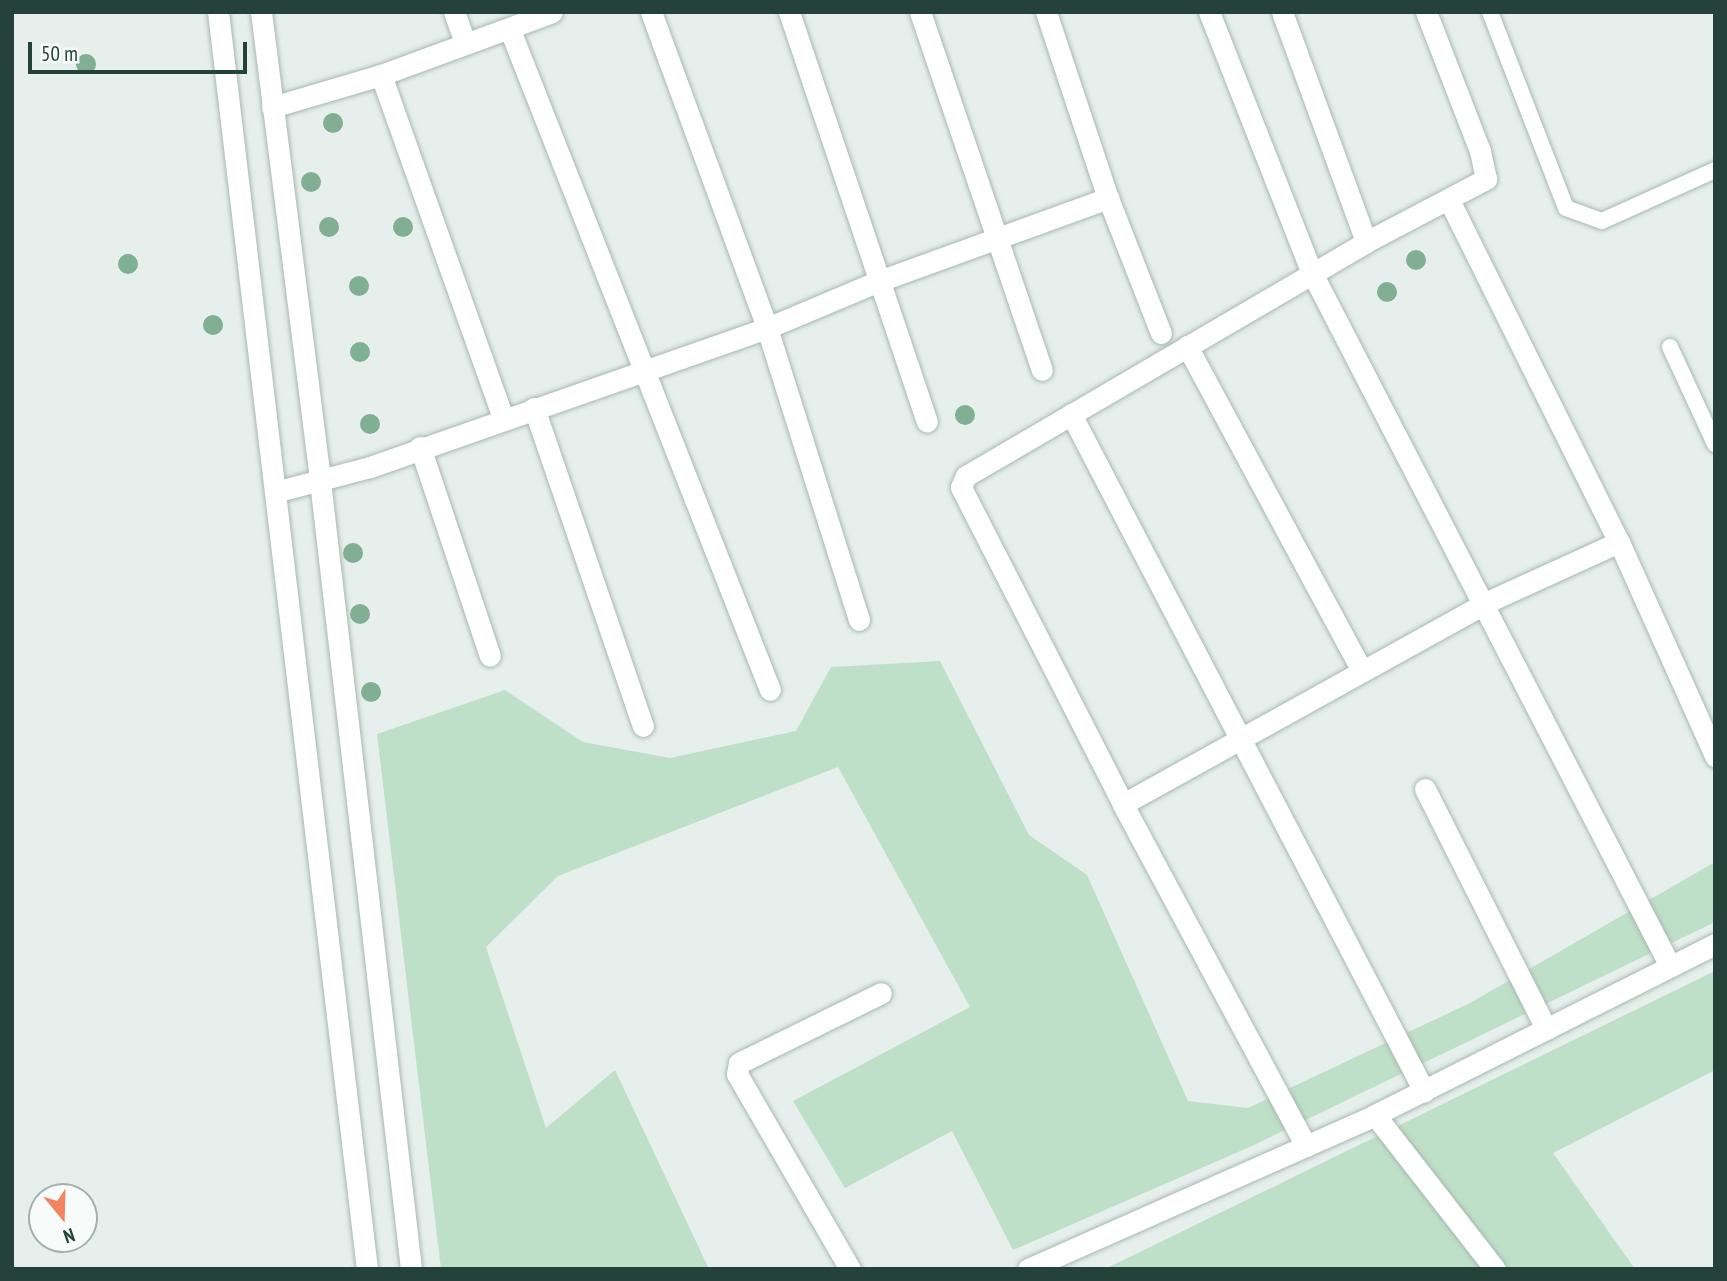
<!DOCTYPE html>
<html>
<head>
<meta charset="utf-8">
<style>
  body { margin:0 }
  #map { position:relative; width:1727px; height:1281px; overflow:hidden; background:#e6efeb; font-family:"PT Sans Narrow",sans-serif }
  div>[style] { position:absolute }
  .green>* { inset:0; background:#bfe0c8 }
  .roads { filter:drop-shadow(0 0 2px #a8b8b2) drop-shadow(0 0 2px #a8b8b2) }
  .lane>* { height:16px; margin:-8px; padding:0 8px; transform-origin:8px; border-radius:8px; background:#fff }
  .street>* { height:21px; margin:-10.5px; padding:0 10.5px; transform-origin:10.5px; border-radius:10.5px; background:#fff }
  .secondary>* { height:21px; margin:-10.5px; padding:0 10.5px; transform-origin:10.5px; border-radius:10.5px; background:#fff }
  .trees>* { width:20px; height:20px; margin:-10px; border-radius:50%; background:#80af93 }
  span { translate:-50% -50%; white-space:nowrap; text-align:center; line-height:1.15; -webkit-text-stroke:5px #f7fbf9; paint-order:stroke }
  .frame { position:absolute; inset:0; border:14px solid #24423a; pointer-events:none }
  .north { position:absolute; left:28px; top:1183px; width:70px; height:70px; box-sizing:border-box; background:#f7fbf9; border:2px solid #a3b1ad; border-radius:50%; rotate:161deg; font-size:19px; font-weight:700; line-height:28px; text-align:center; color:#24423a }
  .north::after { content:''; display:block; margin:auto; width:24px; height:32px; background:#f4845f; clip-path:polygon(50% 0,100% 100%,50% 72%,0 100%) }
  .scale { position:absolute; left:28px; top:42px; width:219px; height:32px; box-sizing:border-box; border:4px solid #24423a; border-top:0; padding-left:9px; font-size:21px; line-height:24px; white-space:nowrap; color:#24423a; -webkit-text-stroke:5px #f7fbf9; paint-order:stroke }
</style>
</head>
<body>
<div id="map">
  <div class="green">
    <div style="clip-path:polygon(940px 661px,1029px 835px,1087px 875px,1188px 1101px,1248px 1108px,1470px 1003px,1715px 862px,1715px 922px,1252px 1146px,1013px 1250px,952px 1131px,845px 1188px,793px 1101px,970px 1007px,838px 767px,558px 876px,486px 947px,546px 1128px,615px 1070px,709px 1269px,441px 1269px,377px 734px,505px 690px,583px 742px,670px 758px,796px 731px,831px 667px)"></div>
    <div style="clip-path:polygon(1715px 971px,1715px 1070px,1553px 1153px,1635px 1269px,1105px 1269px)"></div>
  </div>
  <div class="roads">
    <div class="lane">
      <div style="left:1490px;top:12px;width:210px;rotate:68.8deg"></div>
      <div style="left:1566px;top:208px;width:38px;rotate:20deg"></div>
      <div style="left:1602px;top:221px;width:124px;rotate:-24.3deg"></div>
      <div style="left:1670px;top:347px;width:107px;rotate:65.1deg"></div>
    </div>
    <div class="street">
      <div style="left:454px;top:12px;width:32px;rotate:70deg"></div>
      <div style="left:651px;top:12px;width:337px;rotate:69.8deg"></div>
      <div style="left:767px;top:328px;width:306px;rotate:72.5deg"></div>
      <div style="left:789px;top:12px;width:432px;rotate:71.4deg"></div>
      <div style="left:920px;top:12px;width:378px;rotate:71.2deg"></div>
      <div style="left:1046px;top:12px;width:196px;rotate:71.6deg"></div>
      <div style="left:1108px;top:198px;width:145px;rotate:68.6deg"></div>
      <div style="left:1209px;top:12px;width:281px;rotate:68.5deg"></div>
      <div style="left:1312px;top:273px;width:780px;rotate:62.68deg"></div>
      <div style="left:1282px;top:12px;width:245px;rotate:69.9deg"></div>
      <div style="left:510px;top:30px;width:709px;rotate:68.5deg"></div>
      <div style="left:381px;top:75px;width:366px;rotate:70.4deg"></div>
      <div style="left:272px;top:107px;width:114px;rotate:-16.4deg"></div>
      <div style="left:381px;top:75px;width:182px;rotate:-20.2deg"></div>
      <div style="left:1449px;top:200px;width:382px;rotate:63.6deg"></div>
      <div style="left:1619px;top:542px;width:235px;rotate:65.8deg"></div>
      <div style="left:1187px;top:346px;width:369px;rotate:61.7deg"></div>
      <div style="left:534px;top:408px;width:336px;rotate:71.1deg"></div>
      <div style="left:1071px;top:414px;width:764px;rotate:62.46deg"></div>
      <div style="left:420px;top:447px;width:220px;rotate:71.5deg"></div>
      <div style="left:275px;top:492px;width:98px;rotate:-14.7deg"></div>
      <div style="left:370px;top:467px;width:421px;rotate:-19.3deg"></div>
      <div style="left:767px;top:328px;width:121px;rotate:-22.8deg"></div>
      <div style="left:879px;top:281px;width:244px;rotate:-19.9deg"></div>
      <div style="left:1425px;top:789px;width:269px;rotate:63.2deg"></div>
      <div style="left:1123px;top:804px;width:414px;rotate:-29deg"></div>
      <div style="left:1485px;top:603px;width:147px;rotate:-24.5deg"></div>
      <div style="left:1375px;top:1115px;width:195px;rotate:52.1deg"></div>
      <div style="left:1306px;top:1146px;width:388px;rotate:-118.2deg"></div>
      <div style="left:1123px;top:804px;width:356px;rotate:-117.1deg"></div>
      <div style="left:961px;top:487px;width:12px;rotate:-66deg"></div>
      <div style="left:966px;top:476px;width:463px;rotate:-30.3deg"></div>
      <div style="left:1366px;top:242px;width:136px;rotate:-27.7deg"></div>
      <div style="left:1486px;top:179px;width:29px;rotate:-102deg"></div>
      <div style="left:1480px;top:151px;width:149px;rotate:-111.2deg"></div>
      <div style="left:850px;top:1269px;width:225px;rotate:-120.1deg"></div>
      <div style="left:737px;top:1074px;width:11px;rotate:-80deg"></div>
      <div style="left:739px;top:1063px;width:158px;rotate:-26.2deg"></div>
      <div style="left:1028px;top:1269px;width:380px;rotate:-23.9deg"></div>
      <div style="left:1375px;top:1115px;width:381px;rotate:-26.7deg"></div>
    </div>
    <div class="secondary">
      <div style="left:218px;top:12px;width:1266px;rotate:83.24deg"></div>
      <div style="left:261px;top:12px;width:473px;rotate:82.8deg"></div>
      <div style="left:320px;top:481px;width:793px;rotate:83.41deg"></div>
    </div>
  </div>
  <div class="trees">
    <div style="left:86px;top:64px"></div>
    <div style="left:333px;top:123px"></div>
    <div style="left:311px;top:182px"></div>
    <div style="left:329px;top:227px"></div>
    <div style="left:403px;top:227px"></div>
    <div style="left:1416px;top:260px"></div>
    <div style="left:128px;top:264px"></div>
    <div style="left:359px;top:286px"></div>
    <div style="left:1387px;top:292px"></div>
    <div style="left:213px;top:325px"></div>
    <div style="left:360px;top:352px"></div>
    <div style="left:965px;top:415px"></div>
    <div style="left:370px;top:424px"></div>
    <div style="left:353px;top:553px"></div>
    <div style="left:360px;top:614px"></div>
    <div style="left:371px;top:692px"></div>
  </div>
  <div class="frame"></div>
  <div class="north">N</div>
  <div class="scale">50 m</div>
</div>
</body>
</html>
